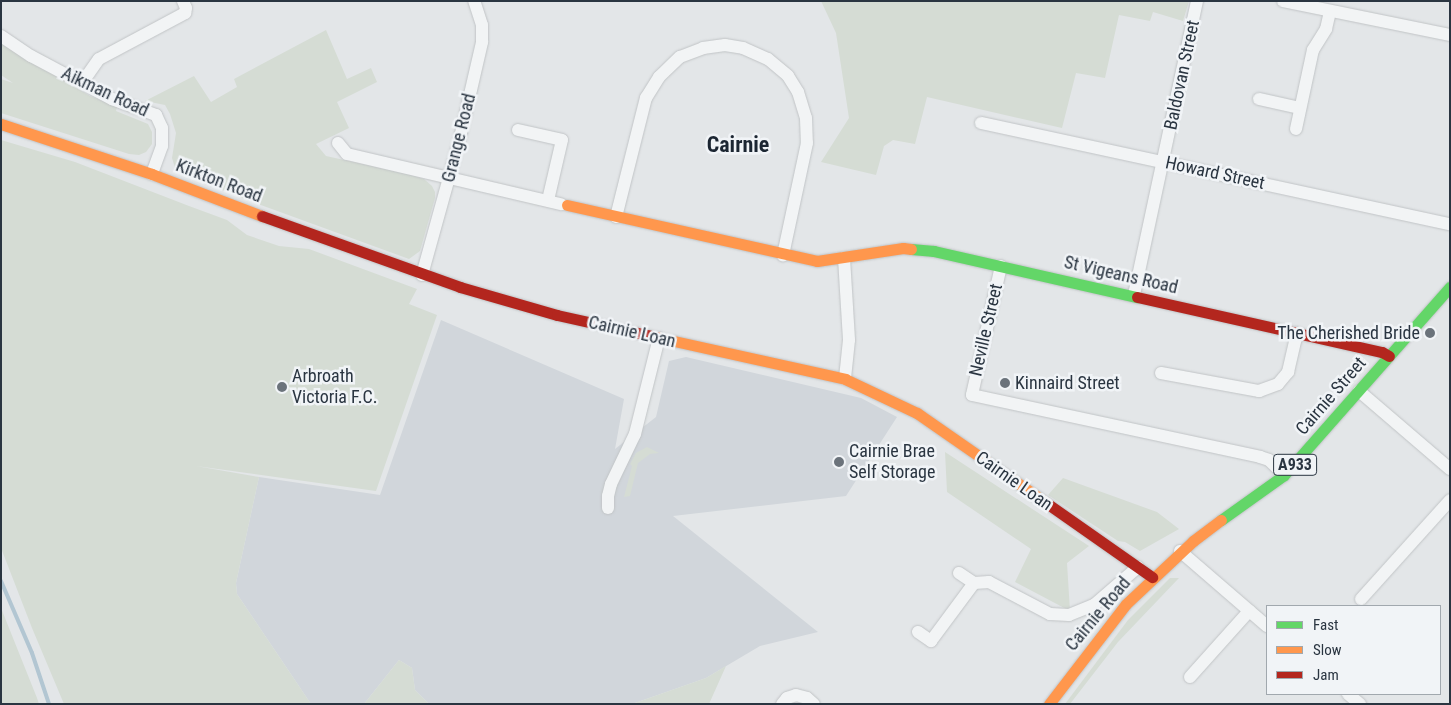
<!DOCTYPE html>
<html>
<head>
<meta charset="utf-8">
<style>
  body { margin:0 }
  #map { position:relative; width:1451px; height:705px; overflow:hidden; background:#e3e6e8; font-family:"Roboto Condensed",sans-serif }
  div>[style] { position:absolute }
  .built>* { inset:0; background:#d1d6db }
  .green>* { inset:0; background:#d5dcd4 }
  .stream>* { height:4px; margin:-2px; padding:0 2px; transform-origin:2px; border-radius:2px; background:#b2c6d2 }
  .roads { filter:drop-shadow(0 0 1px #c1c4c6) drop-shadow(0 0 1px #c1c4c6) }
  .street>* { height:12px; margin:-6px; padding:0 6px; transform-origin:6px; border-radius:6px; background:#f2f4f5 }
  .fast>* { height:11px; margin:-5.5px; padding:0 5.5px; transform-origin:5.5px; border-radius:5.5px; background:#63d668 }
  .slow>* { height:11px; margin:-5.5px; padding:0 5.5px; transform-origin:5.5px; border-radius:5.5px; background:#ff974d }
  .jam>* { height:11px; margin:-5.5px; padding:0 5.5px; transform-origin:5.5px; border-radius:5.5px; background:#b3261e }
  .dots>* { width:14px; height:14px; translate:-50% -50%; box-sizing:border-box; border:2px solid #f1f4f7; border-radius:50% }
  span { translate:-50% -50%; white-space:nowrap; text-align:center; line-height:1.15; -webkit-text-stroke:5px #f1f4f7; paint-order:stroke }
  .shield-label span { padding:1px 4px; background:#f1f4f7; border:1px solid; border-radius:4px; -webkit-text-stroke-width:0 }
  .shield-label { font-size:16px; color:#2a3541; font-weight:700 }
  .street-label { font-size:18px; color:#2a3541 }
  .poi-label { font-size:18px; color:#2a3541 }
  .right { translate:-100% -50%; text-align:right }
  .left { translate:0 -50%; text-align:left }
  .district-label { font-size:22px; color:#1c2632; font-weight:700 }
  .frame { position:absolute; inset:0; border:2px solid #2a3541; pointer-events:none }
  .legend { position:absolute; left:1266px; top:605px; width:175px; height:90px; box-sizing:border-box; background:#f1f4f7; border:1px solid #a1a8ae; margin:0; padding:6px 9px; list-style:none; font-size:15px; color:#2a3541 }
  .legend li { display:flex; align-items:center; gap:10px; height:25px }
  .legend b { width:25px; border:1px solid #a1a8ae }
</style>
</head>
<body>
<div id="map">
  <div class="built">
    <div style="clip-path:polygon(441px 320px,624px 399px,615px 449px,656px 417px,669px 361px,686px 357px,861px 398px,897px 417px,846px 496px,673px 516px,818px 632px,760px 646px,706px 678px,632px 704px,429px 704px,415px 690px,412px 668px,399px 660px,364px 704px,311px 704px,237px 594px,236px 583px,259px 477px,380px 495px)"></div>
  </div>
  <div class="green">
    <div style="clip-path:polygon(821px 1px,1189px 1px,1183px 21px,1153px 12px,1150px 21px,1119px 15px,1105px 78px,1076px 73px,1062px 128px,927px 97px,915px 144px,893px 140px,884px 146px,876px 175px,821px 162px,849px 118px,836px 33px)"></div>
    <div style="clip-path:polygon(326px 30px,347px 79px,371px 68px,377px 82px,337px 102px,349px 128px,316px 144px,326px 156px,412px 175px,424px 179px,432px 186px,435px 192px,435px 198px,420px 251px,409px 259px,250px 201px,196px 180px,175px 168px,172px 158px,176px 133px,170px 114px,165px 105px,145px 101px,194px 76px,211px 102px,237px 87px,234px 79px)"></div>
    <div style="clip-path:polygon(1px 43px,90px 96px,117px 107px,116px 111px,148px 124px,152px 132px,152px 144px,146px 152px,139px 155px,129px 154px,1px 113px,1px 79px,13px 83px,1px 75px)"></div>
    <div style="clip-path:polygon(1px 140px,75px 162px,189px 206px,227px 220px,247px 235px,279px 246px,309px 249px,417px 289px,409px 304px,437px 315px,376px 491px,196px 466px,259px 477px,236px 583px,237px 594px,311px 704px,64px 704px,32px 628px,1px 548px)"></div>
    <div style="clip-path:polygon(647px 447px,659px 453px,650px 454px,638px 463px,630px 496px,624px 497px,632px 466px,630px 464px,636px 453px)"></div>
    <div style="clip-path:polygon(945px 452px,1089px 546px,1067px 563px,1070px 611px,1015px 582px,1031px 549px,947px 492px)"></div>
    <div style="clip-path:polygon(1063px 478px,1157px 512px,1179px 529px,1140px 551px,1125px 542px,1118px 541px,1048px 495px)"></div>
    <div style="clip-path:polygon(1170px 578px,1179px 578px,1118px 642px,1070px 704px,1065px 704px,1128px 620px)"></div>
    <div style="clip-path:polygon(1px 608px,37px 698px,39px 704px,1px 704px)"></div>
    <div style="clip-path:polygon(399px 660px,412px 668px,415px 690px,429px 704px,364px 704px)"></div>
    <div style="clip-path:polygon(726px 666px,709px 704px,632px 704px,706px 678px)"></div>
  </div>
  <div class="stream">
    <div style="left:1px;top:581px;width:78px;rotate:66.7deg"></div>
    <div style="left:32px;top:653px;width:54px;rotate:71.6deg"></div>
  </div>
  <div class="roads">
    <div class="street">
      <div style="left:1283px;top:1px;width:170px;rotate:11.5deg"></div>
      <div style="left:1px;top:36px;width:36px;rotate:34deg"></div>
      <div style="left:31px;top:56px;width:92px;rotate:28deg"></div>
      <div style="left:112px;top:99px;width:47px;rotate:20deg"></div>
      <div style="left:156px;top:115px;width:14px;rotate:65deg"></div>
      <div style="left:162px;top:128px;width:18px;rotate:90deg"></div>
      <div style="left:162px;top:146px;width:30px;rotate:110deg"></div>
      <div style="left:82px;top:83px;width:29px;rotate:-55deg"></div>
      <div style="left:99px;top:59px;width:98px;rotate:-28.1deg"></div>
      <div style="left:185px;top:13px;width:5px;rotate:-79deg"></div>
      <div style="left:186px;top:8px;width:8px;rotate:-113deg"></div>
      <div style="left:1259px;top:99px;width:42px;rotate:12.4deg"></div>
      <div style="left:981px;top:123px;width:480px;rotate:12.2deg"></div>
      <div style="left:1296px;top:129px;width:81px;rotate:-77.9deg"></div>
      <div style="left:1313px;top:50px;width:25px;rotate:-58deg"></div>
      <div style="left:1326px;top:29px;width:18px;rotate:-77deg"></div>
      <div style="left:518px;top:130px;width:45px;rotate:12.8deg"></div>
      <div style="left:562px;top:140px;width:62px;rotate:103.1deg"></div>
      <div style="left:338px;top:143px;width:14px;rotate:51deg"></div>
      <div style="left:347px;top:154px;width:220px;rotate:13.2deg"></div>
      <div style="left:616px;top:217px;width:123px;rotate:-75.9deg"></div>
      <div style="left:646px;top:98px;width:25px;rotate:-58deg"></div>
      <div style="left:659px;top:77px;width:29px;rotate:-44deg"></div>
      <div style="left:680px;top:57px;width:25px;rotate:-21deg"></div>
      <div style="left:703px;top:48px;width:22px;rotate:-8deg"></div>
      <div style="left:725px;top:45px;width:18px;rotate:9deg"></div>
      <div style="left:743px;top:48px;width:27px;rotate:24deg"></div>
      <div style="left:768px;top:59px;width:26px;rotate:40deg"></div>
      <div style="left:788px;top:76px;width:19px;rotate:58deg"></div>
      <div style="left:798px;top:92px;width:27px;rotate:73deg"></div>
      <div style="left:806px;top:118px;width:25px;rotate:88deg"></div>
      <div style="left:807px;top:143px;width:115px;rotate:102.1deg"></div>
      <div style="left:844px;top:258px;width:82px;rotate:86.5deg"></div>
      <div style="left:849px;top:340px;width:39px;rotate:96deg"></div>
      <div style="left:1001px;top:266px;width:132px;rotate:102.7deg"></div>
      <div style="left:972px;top:395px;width:295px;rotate:12.1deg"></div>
      <div style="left:1260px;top:457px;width:9px;rotate:18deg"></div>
      <div style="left:1269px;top:460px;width:21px;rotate:45deg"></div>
      <div style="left:422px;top:275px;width:138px;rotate:-74.5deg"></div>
      <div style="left:459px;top:142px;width:103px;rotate:-77deg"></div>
      <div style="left:482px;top:42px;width:17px;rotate:-90deg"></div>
      <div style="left:482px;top:25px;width:25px;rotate:-108deg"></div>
      <div style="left:1134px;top:295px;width:301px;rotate:-77.9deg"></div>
      <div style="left:1161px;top:373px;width:100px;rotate:10.4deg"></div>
      <div style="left:1259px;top:391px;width:20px;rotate:-20deg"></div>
      <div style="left:1278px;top:384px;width:16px;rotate:-50deg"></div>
      <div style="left:1288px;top:372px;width:40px;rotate:-77deg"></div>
      <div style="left:1359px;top:391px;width:120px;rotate:40.6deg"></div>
      <div style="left:608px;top:508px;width:12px;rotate:-90deg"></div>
      <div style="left:608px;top:496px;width:12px;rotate:-76deg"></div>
      <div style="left:611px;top:484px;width:55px;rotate:-64.4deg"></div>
      <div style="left:635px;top:434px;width:99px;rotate:-76deg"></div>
      <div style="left:1180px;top:551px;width:115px;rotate:40.8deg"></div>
      <div style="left:959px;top:573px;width:18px;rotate:34deg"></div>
      <div style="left:1361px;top:599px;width:133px;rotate:-48deg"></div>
      <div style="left:918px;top:632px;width:16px;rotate:35deg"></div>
      <div style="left:931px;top:641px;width:72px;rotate:-53.4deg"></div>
      <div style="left:974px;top:583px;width:15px;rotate:-4deg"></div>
      <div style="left:989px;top:582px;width:69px;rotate:27.7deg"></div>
      <div style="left:1050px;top:614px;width:19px;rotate:3deg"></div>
      <div style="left:1069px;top:615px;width:27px;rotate:-22deg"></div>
      <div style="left:1094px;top:605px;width:58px;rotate:-40.8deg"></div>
      <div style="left:1190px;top:677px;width:89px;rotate:-48.2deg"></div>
      <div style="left:1348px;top:694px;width:16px;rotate:40deg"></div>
      <div style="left:782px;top:704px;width:8px;rotate:-50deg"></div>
      <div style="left:787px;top:698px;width:9px;rotate:-18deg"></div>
      <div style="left:796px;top:695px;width:11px;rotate:15deg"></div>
      <div style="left:807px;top:698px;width:9px;rotate:41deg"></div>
    </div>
    <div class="fast">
      <div style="left:911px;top:249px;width:23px;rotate:5deg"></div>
      <div style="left:934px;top:251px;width:208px;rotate:12.8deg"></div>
      <div style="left:1221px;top:520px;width:77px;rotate:-35.5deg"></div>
      <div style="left:1284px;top:475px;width:251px;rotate:-48.6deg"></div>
    </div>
    <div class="slow">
      <div style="left:1px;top:124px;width:159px;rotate:18.3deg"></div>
      <div style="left:152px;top:174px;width:118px;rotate:20.9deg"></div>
      <div style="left:567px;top:205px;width:256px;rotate:12.6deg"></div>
      <div style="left:817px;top:261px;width:87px;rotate:-8.6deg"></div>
      <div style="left:903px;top:248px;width:8px;rotate:7deg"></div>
      <div style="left:656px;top:337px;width:194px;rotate:12.5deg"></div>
      <div style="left:845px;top:379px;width:80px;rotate:25.3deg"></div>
      <div style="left:917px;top:413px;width:156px;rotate:34.8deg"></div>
      <div style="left:1049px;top:704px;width:126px;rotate:-52.4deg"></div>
      <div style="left:1126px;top:604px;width:92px;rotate:-43.2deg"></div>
      <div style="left:1193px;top:541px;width:35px;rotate:-37deg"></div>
    </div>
    <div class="jam">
      <div style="left:262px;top:216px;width:210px;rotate:19.7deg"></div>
      <div style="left:460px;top:287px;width:101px;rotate:16.1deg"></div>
      <div style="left:557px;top:315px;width:101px;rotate:12.5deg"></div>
      <div style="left:1137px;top:297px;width:251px;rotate:12.7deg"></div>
      <div style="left:1382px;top:352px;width:8px;rotate:30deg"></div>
      <div style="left:1045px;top:502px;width:131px;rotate:35deg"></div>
    </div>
  </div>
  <div class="dots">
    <div style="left:1430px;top:333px;background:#6b737b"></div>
    <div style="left:1005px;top:383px;background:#6b737b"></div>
    <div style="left:282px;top:387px;background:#6b737b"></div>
    <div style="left:839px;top:462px;background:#6b737b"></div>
  </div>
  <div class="shield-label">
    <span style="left:1295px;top:465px">A933</span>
  </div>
  <div class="street-label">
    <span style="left:1182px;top:75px;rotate:-78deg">Baldovan Street</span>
    <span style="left:105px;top:92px;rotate:25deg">Aikman Road</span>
    <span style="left:459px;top:138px;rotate:-76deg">Grange Road</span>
    <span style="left:1215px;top:173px;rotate:12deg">Howard Street</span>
    <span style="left:219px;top:181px;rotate:21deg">Kirkton Road</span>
    <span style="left:1121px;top:275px;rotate:13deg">St Vigeans Road</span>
    <span style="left:986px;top:330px;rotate:-77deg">Neville Street</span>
    <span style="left:632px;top:332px;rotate:13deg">Cairnie Loan</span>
    <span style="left:1331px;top:396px;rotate:-49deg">Cairnie Street</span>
    <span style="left:1014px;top:481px;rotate:35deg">Cairnie Loan</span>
    <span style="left:1098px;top:614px;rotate:-50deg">Cairnie Road</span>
  </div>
  <div class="poi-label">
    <span class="right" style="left:1420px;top:333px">The Cherished Bride</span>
    <span class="left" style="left:292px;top:387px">Arbroath<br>Victoria F.C.</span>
    <span class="left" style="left:1015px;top:383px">Kinnaird Street</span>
    <span class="left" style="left:849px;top:462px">Cairnie Brae<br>Self Storage</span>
  </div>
  <div class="district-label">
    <span style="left:738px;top:145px">Cairnie</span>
  </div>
  <div class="frame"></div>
  <ul class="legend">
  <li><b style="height:6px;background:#63d668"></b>Fast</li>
  <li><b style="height:6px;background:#ff974d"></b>Slow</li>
  <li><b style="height:6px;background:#b3261e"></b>Jam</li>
  </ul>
</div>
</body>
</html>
